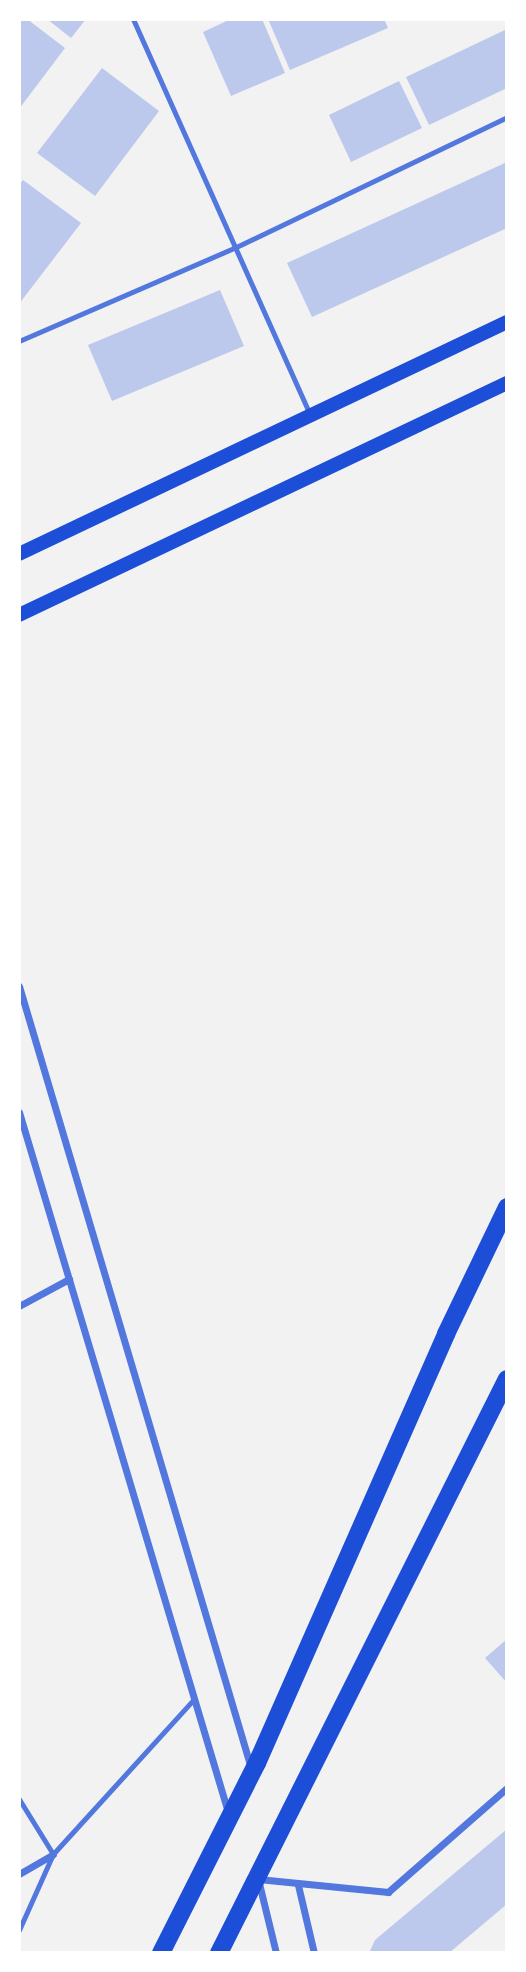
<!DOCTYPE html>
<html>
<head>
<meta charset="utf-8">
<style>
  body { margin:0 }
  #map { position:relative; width:526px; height:1972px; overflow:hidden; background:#f2f2f2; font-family:"Roboto Serif",serif }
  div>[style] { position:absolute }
  .building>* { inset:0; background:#bdc9ec }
  .service>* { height:5px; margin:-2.5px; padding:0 2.5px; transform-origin:2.5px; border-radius:2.5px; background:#5277de }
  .minor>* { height:7px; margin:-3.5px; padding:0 3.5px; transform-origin:3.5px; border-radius:3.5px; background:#5277de }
  .secondary>* { height:14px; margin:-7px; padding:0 7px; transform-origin:7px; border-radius:7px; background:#1d4ed8 }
  .primary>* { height:18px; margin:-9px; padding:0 9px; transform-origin:9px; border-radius:9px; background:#1d4ed8 }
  span { translate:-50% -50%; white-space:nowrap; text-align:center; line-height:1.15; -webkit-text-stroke:6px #fff; paint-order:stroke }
  .frame { position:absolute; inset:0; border:21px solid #fff; pointer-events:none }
</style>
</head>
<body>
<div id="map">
  <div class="building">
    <div style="clip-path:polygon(19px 19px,27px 19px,65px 48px,19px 109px)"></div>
    <div style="clip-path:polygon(47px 19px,86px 19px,71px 38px)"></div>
    <div style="clip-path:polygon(231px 19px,262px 19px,285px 73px,231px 96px,203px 32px)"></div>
    <div style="clip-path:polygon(268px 19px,384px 19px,388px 28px,290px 70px)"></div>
    <div style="clip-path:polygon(507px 29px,507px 88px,429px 125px,406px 77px)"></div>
    <div style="clip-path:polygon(102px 68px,159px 111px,95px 196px,37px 153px)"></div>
    <div style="clip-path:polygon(399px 81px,422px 128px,351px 162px,329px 115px)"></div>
    <div style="clip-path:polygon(507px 162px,507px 228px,312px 317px,287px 263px)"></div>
    <div style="clip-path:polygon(23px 180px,81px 223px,19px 304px,19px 185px)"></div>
    <div style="clip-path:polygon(220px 290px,244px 346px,112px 401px,88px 345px)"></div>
    <div style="clip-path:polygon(507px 1639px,507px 1683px,485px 1658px)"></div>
    <div style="clip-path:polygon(507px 1829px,507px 1904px,449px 1953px,369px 1953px,375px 1940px)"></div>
  </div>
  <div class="service">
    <div style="left:133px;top:19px;width:432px;rotate:65.9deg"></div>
    <div style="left:19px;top:341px;width:234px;rotate:-23.4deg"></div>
    <div style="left:234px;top:248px;width:303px;rotate:-25.6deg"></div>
    <div style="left:19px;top:1799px;width:65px;rotate:58.3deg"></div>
    <div style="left:53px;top:1854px;width:83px;rotate:114.1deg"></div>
    <div style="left:53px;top:1854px;width:210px;rotate:-47.7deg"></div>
  </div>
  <div class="minor">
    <div style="left:19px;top:986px;width:816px;rotate:73.48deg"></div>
    <div style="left:19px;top:1112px;width:731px;rotate:73.38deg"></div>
    <div style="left:19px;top:1306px;width:57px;rotate:-28.4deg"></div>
    <div style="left:19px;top:1874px;width:39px;rotate:-30deg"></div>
    <div style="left:298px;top:1885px;width:70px;rotate:76.8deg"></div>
    <div style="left:276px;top:1953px;width:76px;rotate:-103.7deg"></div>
    <div style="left:258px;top:1879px;width:131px;rotate:5.7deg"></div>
    <div style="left:388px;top:1892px;width:158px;rotate:-41.2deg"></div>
  </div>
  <div class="secondary">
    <div style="left:19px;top:554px;width:540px;rotate:-25.43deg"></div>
    <div style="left:19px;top:615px;width:540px;rotate:-25.43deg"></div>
  </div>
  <div class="primary">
    <div style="left:161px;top:1953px;width:213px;rotate:-63.2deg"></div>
    <div style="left:257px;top:1763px;width:469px;rotate:-66.2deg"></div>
    <div style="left:446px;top:1334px;width:141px;rotate:-64.3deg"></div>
    <div style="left:219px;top:1953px;width:642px;rotate:-63.36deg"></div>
  </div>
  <div class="frame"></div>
</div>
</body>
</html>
